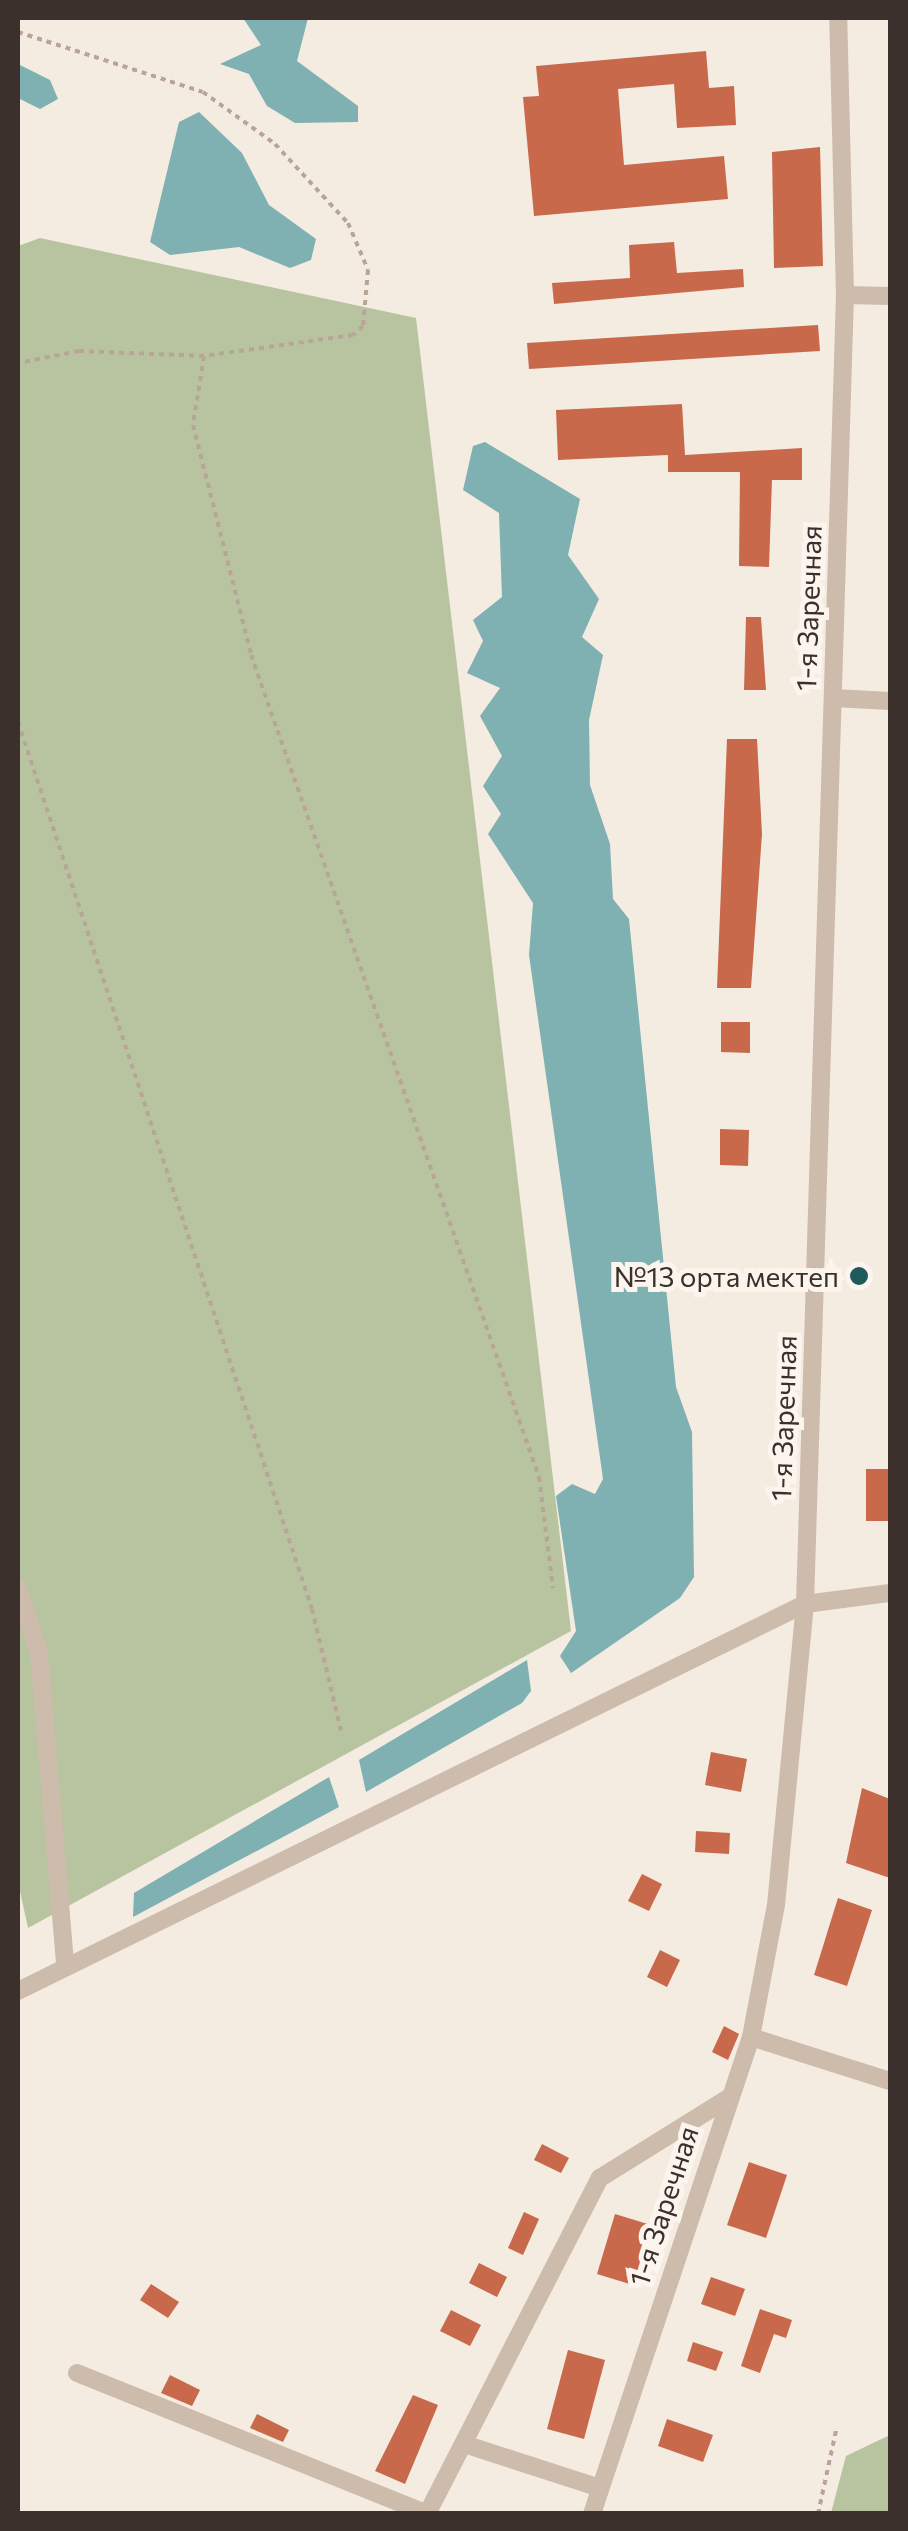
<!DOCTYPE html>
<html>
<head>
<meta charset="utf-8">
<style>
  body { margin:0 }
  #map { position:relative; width:908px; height:2531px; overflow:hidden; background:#f4ebe1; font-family:Commissioner,sans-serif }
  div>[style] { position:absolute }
  .green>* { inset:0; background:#b8c4a0 }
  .water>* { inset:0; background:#7fb0b2 }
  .building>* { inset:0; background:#c8694b }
  .path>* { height:4px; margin-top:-2px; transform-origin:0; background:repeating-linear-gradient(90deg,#b9a596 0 5px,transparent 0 10px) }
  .minor>* { height:18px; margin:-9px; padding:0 9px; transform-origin:9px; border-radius:9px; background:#cdbbac }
  .dots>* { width:28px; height:28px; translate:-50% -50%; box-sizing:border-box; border:5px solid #fbf5ee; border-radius:50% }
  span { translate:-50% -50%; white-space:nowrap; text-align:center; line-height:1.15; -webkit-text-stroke:10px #fbf5ee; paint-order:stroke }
  .street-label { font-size:28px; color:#3b302b }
  .poi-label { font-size:28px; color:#3b302b }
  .right { translate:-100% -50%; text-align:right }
  .frame { position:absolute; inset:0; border:20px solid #3b302b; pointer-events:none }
</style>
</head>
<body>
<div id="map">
  <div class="green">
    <div style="clip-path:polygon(40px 238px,416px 318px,571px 1631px,28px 1928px,18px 1882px,18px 246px)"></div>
    <div style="clip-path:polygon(890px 2435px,890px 2513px,831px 2513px,846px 2456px)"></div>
  </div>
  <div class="water">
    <div style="clip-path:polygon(243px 18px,308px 18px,297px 61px,358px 106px,358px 122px,295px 123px,267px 106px,249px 74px,220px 64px,261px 45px)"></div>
    <div style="clip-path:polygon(18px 64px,50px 80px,58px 99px,40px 109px,18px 98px)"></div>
    <div style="clip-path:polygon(199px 112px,242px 153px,269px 205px,316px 239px,311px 260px,290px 268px,239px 247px,170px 255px,150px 242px,179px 122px)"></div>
    <div style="clip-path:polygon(485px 442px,580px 499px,568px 555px,599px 599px,582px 637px,603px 655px,589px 720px,590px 785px,610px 844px,613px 899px,629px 919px,676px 1387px,692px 1432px,694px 1577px,680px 1598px,571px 1673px,560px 1656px,576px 1631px,556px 1496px,572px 1484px,595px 1494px,603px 1479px,529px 955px,533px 903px,488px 834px,501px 814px,483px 786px,502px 756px,480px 716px,500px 688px,467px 673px,483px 641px,473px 620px,502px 597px,499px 513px,463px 490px,473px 446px)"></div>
    <div style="clip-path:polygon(527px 1660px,531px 1691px,522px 1703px,366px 1792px,359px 1760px)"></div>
    <div style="clip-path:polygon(329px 1777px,339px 1807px,133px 1917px,134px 1893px)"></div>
  </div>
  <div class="building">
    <div style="clip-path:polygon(706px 51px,709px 88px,734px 86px,736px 125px,677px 128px,674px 84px,618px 89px,624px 165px,724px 156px,728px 199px,534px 216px,523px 97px,539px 96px,536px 66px)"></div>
    <div style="clip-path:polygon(820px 147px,823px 266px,774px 268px,772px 152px)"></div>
    <div style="clip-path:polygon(674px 242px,677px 273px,743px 269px,744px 287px,554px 304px,552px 283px,630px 278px,629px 245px)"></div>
    <div style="clip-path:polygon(818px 325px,820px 351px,529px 369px,527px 343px)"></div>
    <div style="clip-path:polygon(682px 404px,685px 455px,802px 448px,802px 480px,772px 480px,769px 567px,739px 566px,740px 472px,668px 472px,668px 455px,558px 460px,556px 410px)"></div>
    <div style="clip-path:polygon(746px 617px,761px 617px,766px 690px,744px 690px)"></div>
    <div style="clip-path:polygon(727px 739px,757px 739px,762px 834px,751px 988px,717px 988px)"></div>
    <div style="clip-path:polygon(721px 1022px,750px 1022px,750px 1053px,721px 1052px)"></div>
    <div style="clip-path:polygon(720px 1129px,749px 1130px,748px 1166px,720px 1165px)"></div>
    <div style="clip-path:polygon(866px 1469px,890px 1469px,890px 1521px,866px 1521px)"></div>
    <div style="clip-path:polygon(711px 1752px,747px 1759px,741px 1792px,705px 1785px)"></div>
    <div style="clip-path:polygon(862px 1788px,890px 1799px,890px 1878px,846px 1863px)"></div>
    <div style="clip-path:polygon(696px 1831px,730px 1833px,729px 1854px,695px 1852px)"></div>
    <div style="clip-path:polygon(642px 1874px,662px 1884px,649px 1911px,628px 1901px)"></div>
    <div style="clip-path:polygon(838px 1898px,872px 1910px,847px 1986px,814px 1975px)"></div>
    <div style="clip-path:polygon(660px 1950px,680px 1960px,667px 1987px,647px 1977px)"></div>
    <div style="clip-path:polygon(724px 2026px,739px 2034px,728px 2060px,712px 2052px)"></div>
    <div style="clip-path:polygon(542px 2144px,569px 2158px,561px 2173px,534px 2160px)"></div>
    <div style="clip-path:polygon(749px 2162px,787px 2175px,766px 2238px,727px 2225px)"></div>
    <div style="clip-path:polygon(524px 2212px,539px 2219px,523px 2255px,508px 2248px)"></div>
    <div style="clip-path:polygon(615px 2214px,651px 2225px,633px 2285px,597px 2274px)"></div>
    <div style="clip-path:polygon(479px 2263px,507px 2277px,497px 2297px,469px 2283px)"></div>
    <div style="clip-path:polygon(711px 2277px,745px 2289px,735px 2316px,701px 2304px)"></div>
    <div style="clip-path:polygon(151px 2284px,179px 2302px,168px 2318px,140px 2300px)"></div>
    <div style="clip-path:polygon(760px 2309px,792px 2320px,786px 2338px,774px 2334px,760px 2373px,741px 2366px)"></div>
    <div style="clip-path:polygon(451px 2310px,481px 2325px,470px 2346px,440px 2331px)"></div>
    <div style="clip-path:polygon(693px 2342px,723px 2352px,716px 2371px,687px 2361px)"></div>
    <div style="clip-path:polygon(568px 2350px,605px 2360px,584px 2439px,547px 2429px)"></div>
    <div style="clip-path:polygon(170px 2375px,200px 2390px,192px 2406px,161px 2393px)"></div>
    <div style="clip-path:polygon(413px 2395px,438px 2405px,405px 2484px,375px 2471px)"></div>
    <div style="clip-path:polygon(257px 2414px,289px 2430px,283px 2442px,250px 2428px)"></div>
    <div style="clip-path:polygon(667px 2419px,713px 2435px,703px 2462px,658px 2446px)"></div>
  </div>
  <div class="path">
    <div style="left:18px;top:32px;width:194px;rotate:18deg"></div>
    <div style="left:203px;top:92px;width:89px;rotate:35.8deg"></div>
    <div style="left:275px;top:144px;width:108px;rotate:47.3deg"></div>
    <div style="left:348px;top:223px;width:51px;rotate:66.9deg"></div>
    <div style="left:368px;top:270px;width:56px;rotate:95.1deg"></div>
    <div style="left:363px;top:326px;width:13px;rotate:138deg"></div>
    <div style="left:353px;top:335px;width:150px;rotate:172deg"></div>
    <div style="left:204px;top:356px;width:125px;rotate:-177.7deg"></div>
    <div style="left:79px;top:351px;width:62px;rotate:168.9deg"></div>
    <div style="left:204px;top:356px;width:70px;rotate:99.1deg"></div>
    <div style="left:193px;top:425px;width:237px;rotate:75.8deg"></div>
    <div style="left:251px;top:655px;width:871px;rotate:70.69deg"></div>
    <div style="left:539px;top:1477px;width:112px;rotate:82.8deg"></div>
    <div style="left:18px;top:722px;width:934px;rotate:71.66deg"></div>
    <div style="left:312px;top:1609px;width:130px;rotate:76.6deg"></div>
    <div style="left:818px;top:2514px;width:85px;rotate:-77.8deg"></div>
  </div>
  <div class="minor">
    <div style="left:845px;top:295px;width:45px;rotate:1.3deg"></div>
    <div style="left:833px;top:698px;width:57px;rotate:3deg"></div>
    <div style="left:18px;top:1588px;width:68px;rotate:72.1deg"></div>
    <div style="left:39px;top:1653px;width:311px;rotate:85.2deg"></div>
    <div style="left:18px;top:1991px;width:877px;rotate:-26.19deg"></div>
    <div style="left:805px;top:1604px;width:86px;rotate:-7.4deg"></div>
    <div style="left:751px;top:2037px;width:146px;rotate:17.6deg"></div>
    <div style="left:77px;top:2373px;width:377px;rotate:21.9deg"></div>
    <div style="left:427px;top:2514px;width:378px;rotate:-62.8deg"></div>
    <div style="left:600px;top:2178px;width:150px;rotate:-31.9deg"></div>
    <div style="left:464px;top:2444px;width:143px;rotate:17.9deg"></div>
    <div style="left:592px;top:2514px;width:503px;rotate:-71.57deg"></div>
    <div style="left:751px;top:2037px;width:134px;rotate:-79.3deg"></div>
    <div style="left:776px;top:1905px;width:302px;rotate:-84.5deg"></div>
    <div style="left:805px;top:1604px;width:1310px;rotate:-88.25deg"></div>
    <div style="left:845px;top:295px;width:277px;rotate:-91.4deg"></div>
  </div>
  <div class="dots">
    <div style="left:859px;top:1276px;background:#1f5a5e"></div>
  </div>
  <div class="street-label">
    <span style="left:808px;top:608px;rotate:-88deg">1-я Заречная</span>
    <span style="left:783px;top:1418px;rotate:-88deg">1-я Заречная</span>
    <span style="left:663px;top:2206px;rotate:-72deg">1-я Заречная</span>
  </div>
  <div class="poi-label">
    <span class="right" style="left:839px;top:1276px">№13 орта мектеп</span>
  </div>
  <div class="frame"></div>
</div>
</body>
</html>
